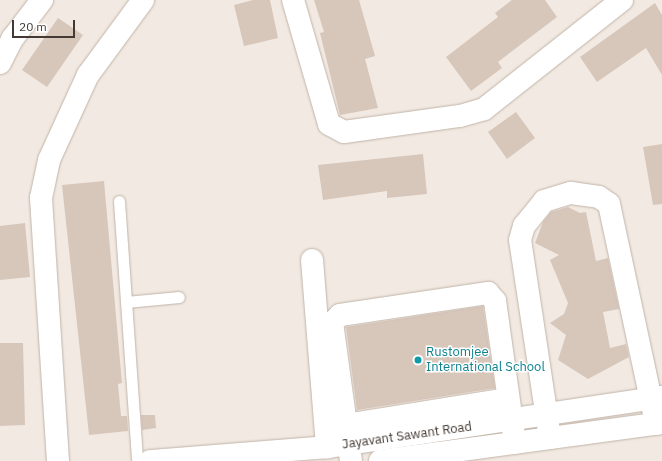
<!DOCTYPE html>
<html>
<head>
<meta charset="utf-8">
<style>
  body { margin:0 }
  #map { position:relative; width:662px; height:461px; overflow:hidden; background:#f2eae2; font-family:"IBM Plex Sans",sans-serif }
  div>[style] { position:absolute }
  .building>* { inset:0; background:#d7c6ba }
  .roads { filter:drop-shadow(0 0 1px #c1b3a8) drop-shadow(0 0 1px #c1b3a8) }
  .service>* { height:11px; margin:-5.5px; padding:0 5.5px; transform-origin:5.5px; border-radius:5.5px; background:#fff }
  .minor>* { height:22px; margin:-11px; padding:0 11px; transform-origin:11px; border-radius:11px; background:#fff }
  .tertiary>* { height:22px; margin:-11px; padding:0 11px; transform-origin:11px; border-radius:11px; background:#fff }
  .dots>* { width:11px; height:11px; translate:-50% -50%; box-sizing:border-box; border:2px solid #fff; border-radius:50% }
  span { translate:-50% -50%; white-space:nowrap; text-align:center; line-height:1.15; -webkit-text-stroke:3px #fff; paint-order:stroke }
  .culture-label { font-size:13px; color:#0d838f }
  .left { translate:0 -50%; text-align:left }
  .street-label { font-size:13px; color:#443a33 }
  .scale { position:absolute; left:12px; top:20px; width:63px; height:18px; box-sizing:border-box; border:2px solid #443a33; border-top:0; padding-left:5px; font-size:12px; line-height:14px; white-space:nowrap; color:#443a33; -webkit-text-stroke:3px #fff; paint-order:stroke }
</style>
</head>
<body>
<div id="map">
  <div class="building">
    <div style="clip-path:polygon(253px 0,270px 0,278px 38px,244px 46px,234px 5px)"></div>
    <div style="clip-path:polygon(314px 0,359px 0,375px 56px,365px 59px,378px 108px,340px 115px,320px 33px,324px 32px)"></div>
    <div style="clip-path:polygon(512px 0,545px 0,557px 17px,498px 62px,502px 68px,471px 91px,446px 57px,498px 17px,495px 13px)"></div>
    <div style="clip-path:polygon(655px 3px,662px 15px,662px 75px,646px 48px,597px 82px,580px 57px)"></div>
    <div style="clip-path:polygon(58px 18px,83px 35px,47px 87px,22px 70px)"></div>
    <div style="clip-path:polygon(516px 112px,535px 138px,507px 159px,488px 132px)"></div>
    <div style="clip-path:polygon(662px 144px,662px 204px,653px 205px,643px 147px)"></div>
    <div style="clip-path:polygon(423px 154px,427px 194px,387px 198px,387px 191px,323px 200px,318px 165px)"></div>
    <div style="clip-path:polygon(104px 181px,122px 383px,118px 384px,121px 416px,127px 416px,128px 431px,89px 435px,62px 185px)"></div>
    <div style="clip-path:polygon(568px 207px,580px 213px,586px 212px,596px 261px,608px 258px,619px 309px,603px 312px,610px 348px,626px 344px,629px 357px,588px 379px,558px 360px,566px 335px,550px 323px,564px 314px,568px 303px,550px 260px,559px 255px,535px 243px,543px 222px,551px 212px)"></div>
    <div style="clip-path:polygon(25px 223px,30px 277px,0 280px,0 226px)"></div>
    <div style="clip-path:polygon(483px 306px,495px 388px,357px 410px,346px 327px)"></div>
    <div style="clip-path:polygon(0 343px,23px 343px,25px 425px,0 426px)"></div>
    <div style="clip-path:polygon(141px 415px,155px 415px,156px 428px,142px 430px)"></div>
  </div>
  <div class="roads">
    <div class="service">
      <div style="left:119px;top:201px;width:261px;rotate:86deg"></div>
      <div style="left:126px;top:302px;width:53px;rotate:-5.4deg"></div>
    </div>
    <div class="minor">
      <div style="left:293px;top:0;width:129px;rotate:73.8deg"></div>
      <div style="left:329px;top:124px;width:17px;rotate:28deg"></div>
      <div style="left:344px;top:132px;width:117px;rotate:-7.9deg"></div>
      <div style="left:460px;top:116px;width:25px;rotate:-16deg"></div>
      <div style="left:484px;top:109px;width:176px;rotate:-38.3deg"></div>
      <div style="left:0;top:63px;width:28px;rotate:-63deg"></div>
      <div style="left:13px;top:38px;width:48px;rotate:-52.7deg"></div>
      <div style="left:312px;top:260px;width:188px;rotate:85.4deg"></div>
      <div style="left:345px;top:425px;width:165px;rotate:-9.1deg"></div>
      <div style="left:550px;top:438px;width:200px;rotate:-98.6deg"></div>
      <div style="left:520px;top:240px;width:15px;rotate:-74deg"></div>
      <div style="left:524px;top:226px;width:32px;rotate:-51deg"></div>
      <div style="left:544px;top:201px;width:28px;rotate:-17deg"></div>
      <div style="left:571px;top:193px;width:28px;rotate:8deg"></div>
      <div style="left:599px;top:197px;width:12px;rotate:35deg"></div>
      <div style="left:609px;top:204px;width:225px;rotate:77.9deg"></div>
      <div style="left:58px;top:461px;width:264px;rotate:-93.7deg"></div>
      <div style="left:41px;top:198px;width:39px;rotate:-78deg"></div>
      <div style="left:49px;top:160px;width:94px;rotate:-65.4deg"></div>
      <div style="left:88px;top:75px;width:93px;rotate:-53.7deg"></div>
      <div style="left:351px;top:461px;width:139px;rotate:-97.8deg"></div>
      <div style="left:332px;top:323px;width:11px;rotate:-45deg"></div>
      <div style="left:340px;top:315px;width:150px;rotate:-8.5deg"></div>
      <div style="left:488px;top:293px;width:11px;rotate:49deg"></div>
      <div style="left:495px;top:301px;width:143px;rotate:82deg"></div>
    </div>
    <div class="tertiary">
      <div style="left:150px;top:461px;width:178px;rotate:-4.5deg"></div>
      <div style="left:327px;top:447px;width:339px;rotate:-8.5deg"></div>
      <div style="left:380px;top:461px;width:285px;rotate:-7.7deg"></div>
    </div>
  </div>
  <div class="dots">
    <div style="left:418px;top:360px;background:#0f9aa8"></div>
  </div>
  <div class="culture-label">
    <span class="left" style="left:426px;top:360px">Rustomjee<br>International School</span>
  </div>
  <div class="street-label">
    <span style="left:407px;top:436px;rotate:-8deg">Jayavant Sawant Road</span>
  </div>
  <div class="scale">20 m</div>
</div>
</body>
</html>
